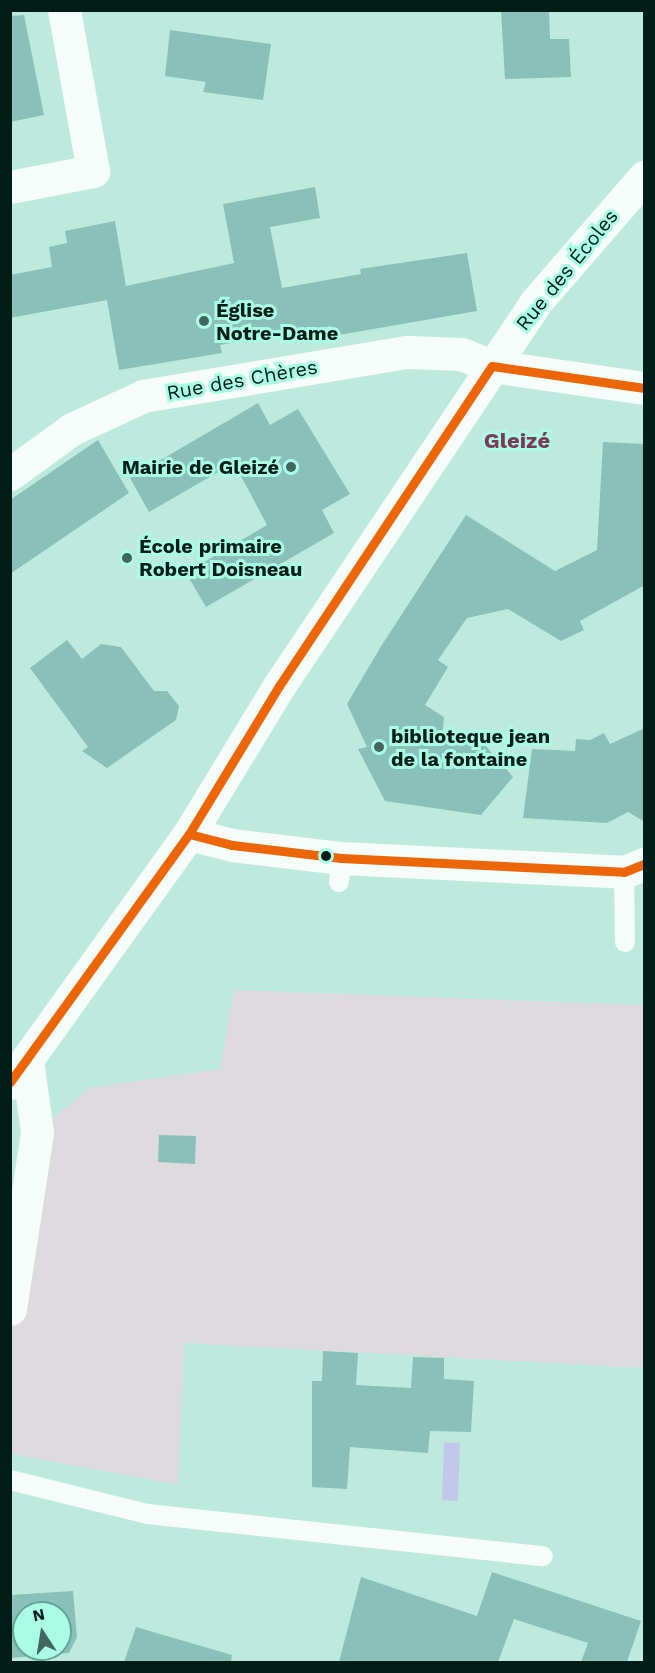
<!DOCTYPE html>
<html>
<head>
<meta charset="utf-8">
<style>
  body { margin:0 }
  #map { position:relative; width:655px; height:1673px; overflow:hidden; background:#bdeadd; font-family:"Work Sans",sans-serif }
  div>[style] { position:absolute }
  .green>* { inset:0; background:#dddbde }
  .water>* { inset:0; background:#c3c8eb }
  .building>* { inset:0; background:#8ac0ba }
  .service>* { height:20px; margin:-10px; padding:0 10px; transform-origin:10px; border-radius:10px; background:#f5fcfa }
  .minor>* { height:33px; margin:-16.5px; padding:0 16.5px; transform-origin:16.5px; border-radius:16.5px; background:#f5fcfa }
  .bus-1>* { height:9px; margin:-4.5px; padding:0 4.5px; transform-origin:4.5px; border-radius:4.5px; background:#ec6608 }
  .dots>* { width:16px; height:16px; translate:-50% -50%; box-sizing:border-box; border:3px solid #aafde5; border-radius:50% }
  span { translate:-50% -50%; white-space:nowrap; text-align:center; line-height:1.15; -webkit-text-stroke:6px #aafde5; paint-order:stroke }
  .street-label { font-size:20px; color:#001e17 }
  .poi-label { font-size:20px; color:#001e17; font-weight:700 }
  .left { translate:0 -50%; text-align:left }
  .right { translate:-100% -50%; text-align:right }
  .quarter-label { font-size:22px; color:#7d3a57; font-weight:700 }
  .frame { position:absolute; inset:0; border:12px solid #001e17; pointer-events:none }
  .north { position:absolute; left:12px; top:1601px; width:60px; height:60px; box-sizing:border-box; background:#aafde5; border:2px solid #66a493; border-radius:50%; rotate:348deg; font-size:16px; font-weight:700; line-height:24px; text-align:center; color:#001e17 }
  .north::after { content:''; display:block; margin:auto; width:21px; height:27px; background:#42655c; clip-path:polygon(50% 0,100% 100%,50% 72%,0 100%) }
</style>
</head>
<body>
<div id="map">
  <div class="green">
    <div style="clip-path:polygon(234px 990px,644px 1005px,644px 1368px,184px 1343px,178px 1485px,11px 1454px,11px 1309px,37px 1132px,89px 1088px,220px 1069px)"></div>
  </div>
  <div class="water">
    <div style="clip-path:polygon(444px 1442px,460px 1443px,458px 1501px,442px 1500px)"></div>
  </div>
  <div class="building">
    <div style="clip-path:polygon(501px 10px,549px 10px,550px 39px,569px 39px,571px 77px,505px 79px)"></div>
    <div style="clip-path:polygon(24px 15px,44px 115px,10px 122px,10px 16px)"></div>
    <div style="clip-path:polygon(170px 30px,271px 44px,263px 100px,203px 92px,206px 82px,165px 76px)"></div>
    <div style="clip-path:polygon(315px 187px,320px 218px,270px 227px,282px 288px,361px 274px,360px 269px,467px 253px,477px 311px,333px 336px,331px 326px,220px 345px,222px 353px,119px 370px,107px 300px,10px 318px,10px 275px,52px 267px,49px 247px,67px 243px,65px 231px,115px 221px,126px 286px,234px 263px,223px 204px)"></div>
    <div style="clip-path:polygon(258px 403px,270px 425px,298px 409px,350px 494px,322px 510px,334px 533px,206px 607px,186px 573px,267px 525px,234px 463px,149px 512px,130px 478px)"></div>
    <div style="clip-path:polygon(98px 440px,129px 493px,10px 574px,10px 500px)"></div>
    <div style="clip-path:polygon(603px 442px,645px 444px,645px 585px,580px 621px,584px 630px,561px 641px,508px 609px,467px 618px,438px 660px,448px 667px,425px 705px,444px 717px,442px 739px,484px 744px,513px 777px,481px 815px,385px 801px,358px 749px,367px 747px,347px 704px,380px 648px,466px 515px,555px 571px,597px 550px)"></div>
    <div style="clip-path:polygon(67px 640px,82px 659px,101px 644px,121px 647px,154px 691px,167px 691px,179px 706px,176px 720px,107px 768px,82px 751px,88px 747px,30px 668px)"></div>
    <div style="clip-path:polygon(645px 728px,645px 822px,628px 812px,607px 823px,523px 818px,532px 749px,575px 751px,576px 739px,590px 740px,604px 733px,610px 744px)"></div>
    <div style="clip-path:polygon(159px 1135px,196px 1136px,195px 1164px,158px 1162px)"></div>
    <div style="clip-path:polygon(323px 1351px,358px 1353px,356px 1385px,411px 1388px,413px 1357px,444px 1358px,444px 1379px,474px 1381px,471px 1432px,430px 1431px,428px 1453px,350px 1447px,347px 1489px,312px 1487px,312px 1381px,322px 1381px)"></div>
    <div style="clip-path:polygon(492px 1572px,641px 1621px,627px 1662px,581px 1662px,588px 1643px,514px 1619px,498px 1662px,339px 1662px,361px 1577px,477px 1616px)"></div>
    <div style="clip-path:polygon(evenodd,73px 1591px,77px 1637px,69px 1653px,10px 1658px,10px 1595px,73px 1591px,24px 1613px,60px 1613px,60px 1649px,24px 1649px,24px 1613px)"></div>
    <div style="clip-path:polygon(136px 1627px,232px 1655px,231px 1662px,124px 1662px)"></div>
  </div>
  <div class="service">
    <div style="left:624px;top:872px;width:70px;rotate:89.2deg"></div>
    <div style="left:339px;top:882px;width:24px;rotate:-85deg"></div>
    <div style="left:10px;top:1480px;width:141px;rotate:13.9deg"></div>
    <div style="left:147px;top:1514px;width:398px;rotate:6.1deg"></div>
  </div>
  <div class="minor">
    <div style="left:10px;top:187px;width:85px;rotate:-10.9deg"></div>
    <div style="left:93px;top:171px;width:164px;rotate:-100.2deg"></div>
    <div style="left:10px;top:474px;width:77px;rotate:-36deg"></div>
    <div style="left:72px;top:429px;width:78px;rotate:-24.9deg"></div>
    <div style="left:143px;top:396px;width:268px;rotate:-9.5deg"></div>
    <div style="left:407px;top:352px;width:54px;rotate:2.1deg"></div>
    <div style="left:461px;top:354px;width:33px;rotate:21deg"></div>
    <div style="left:492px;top:366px;width:154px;rotate:8.2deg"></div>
    <div style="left:189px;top:834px;width:44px;rotate:14.3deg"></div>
    <div style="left:232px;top:845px;width:110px;rotate:6.8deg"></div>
    <div style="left:341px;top:858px;width:283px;rotate:2.8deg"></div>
    <div style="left:624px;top:872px;width:22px;rotate:-22deg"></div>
    <div style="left:10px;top:1083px;width:307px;rotate:-54.3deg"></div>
    <div style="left:189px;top:834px;width:173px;rotate:-58.7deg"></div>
    <div style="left:279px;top:686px;width:461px;rotate:-56.2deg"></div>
    <div style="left:535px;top:303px;width:167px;rotate:-49.1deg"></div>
    <div style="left:10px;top:1309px;width:179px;rotate:-81.3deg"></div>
    <div style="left:37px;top:1132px;width:73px;rotate:-97.9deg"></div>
  </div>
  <div class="bus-1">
    <div style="left:189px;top:834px;width:44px;rotate:14.3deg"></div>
    <div style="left:232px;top:845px;width:110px;rotate:6.8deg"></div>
    <div style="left:341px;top:858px;width:283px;rotate:2.8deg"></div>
    <div style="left:624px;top:872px;width:22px;rotate:-22deg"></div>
    <div style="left:10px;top:1082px;width:306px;rotate:-54.2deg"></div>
    <div style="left:189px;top:834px;width:173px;rotate:-58.7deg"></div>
    <div style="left:279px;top:686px;width:384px;rotate:-56.4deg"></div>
    <div style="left:492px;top:366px;width:154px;rotate:8.2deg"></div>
  </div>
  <div class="dots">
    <div style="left:204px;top:321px;background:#42655c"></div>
    <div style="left:291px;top:467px;background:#42655c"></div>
    <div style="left:127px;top:558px;background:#42655c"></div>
    <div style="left:379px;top:747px;background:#42655c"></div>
    <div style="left:326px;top:856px;background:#001e17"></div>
  </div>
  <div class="street-label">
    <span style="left:567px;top:270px;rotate:-51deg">Rue des Écoles</span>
    <span style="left:242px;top:380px;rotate:-10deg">Rue des Chères</span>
  </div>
  <div class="poi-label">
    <span class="left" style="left:216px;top:322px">Église<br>Notre-Dame</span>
    <span class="right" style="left:279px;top:467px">Mairie de Gleizé</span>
    <span class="left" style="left:139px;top:558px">École primaire<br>Robert Doisneau</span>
    <span class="left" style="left:391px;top:748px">biblioteque jean<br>de la fontaine</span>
  </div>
  <div class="quarter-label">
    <span style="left:517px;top:441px">Gleizé</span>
  </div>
  <div class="frame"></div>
  <div class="north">N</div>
</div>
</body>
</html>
